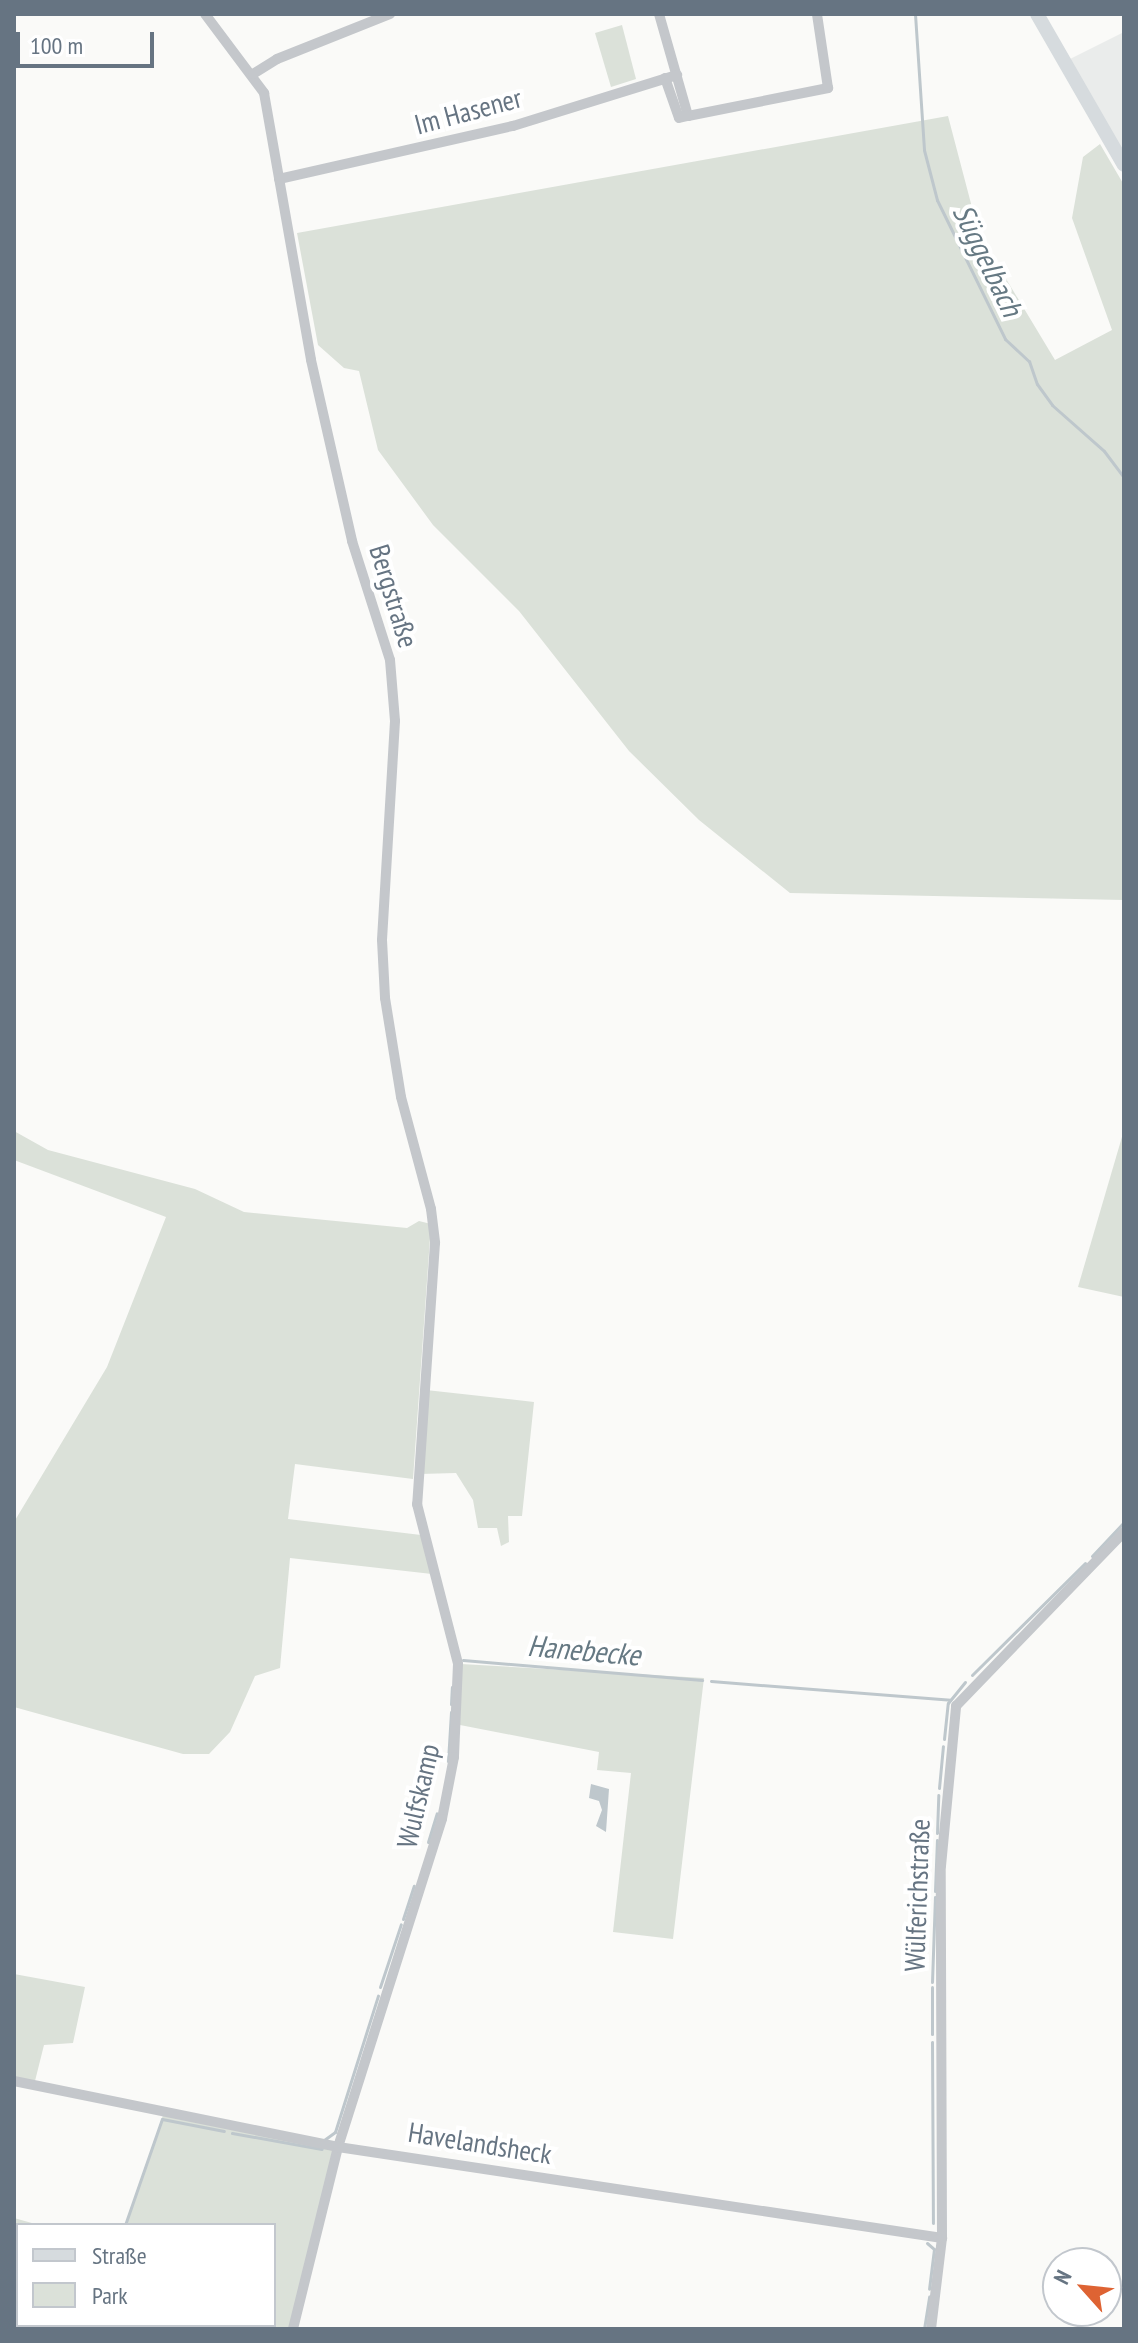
<!DOCTYPE html>
<html>
<head>
<meta charset="utf-8">
<style>
  body { margin:0 }
  #map { position:relative; width:1138px; height:2343px; overflow:hidden; background:#fafaf8; font-family:"PT Sans Narrow",sans-serif }
  div>[style] { position:absolute }
  .built>* { inset:0; background:#eaeceb }
  .green>* { inset:0; background:#dbe1d9 }
  .water>* { inset:0; background:#bec7cc }
  .stream>* { height:3px; margin:-1.5px; padding:0 1.5px; transform-origin:1.5px; border-radius:1.5px; background:#bec7cc }
  .minor>* { height:10px; margin:-5px; padding:0 5px; transform-origin:5px; border-radius:5px; background:#c4c7cb }
  .secondary>* { height:14px; margin:-7px; padding:0 7px; transform-origin:7px; border-radius:7px; background:#d6dbde }
  span { translate:-50% -50%; white-space:nowrap; text-align:center; line-height:1.15; -webkit-text-stroke:8px #fff; paint-order:stroke }
  .street-label { font-size:28px; color:#667482 }
  .water-label { font-size:30px; color:#667983; font-style:italic }
  .frame { position:absolute; inset:0; border:16px solid #667482; pointer-events:none }
  .legend { position:absolute; left:16px; top:2223px; width:260px; height:104px; box-sizing:border-box; background:#fff; border:2px solid #c2c7cd; margin:0; padding:10px 14px; list-style:none; font-size:24px; color:#667482 }
  .legend li { display:flex; align-items:center; gap:16px; height:40px }
  .legend b { width:40px; border:2px solid #c2c7cd }
  .north { position:absolute; left:1042px; top:2247px; width:80px; height:80px; box-sizing:border-box; background:#fff; border:2px solid #c2c7cd; border-radius:50%; rotate:297deg; font-size:22px; font-weight:700; line-height:32px; text-align:center; color:#667482 }
  .north::after { content:''; display:block; margin:auto; width:28px; height:36px; background:#de6333; clip-path:polygon(50% 0,100% 100%,50% 72%,0 100%) }
  .scale { position:absolute; left:16px; top:32px; width:138px; height:36px; box-sizing:border-box; border:4px solid #667482; border-top:0; padding-left:10px; font-size:24px; line-height:28px; white-space:nowrap; color:#667482; -webkit-text-stroke:6px #fff; paint-order:stroke }
</style>
</head>
<body>
<div id="map">
  <div class="built">
    <div style="clip-path:polygon(1124px 32px,1124px 165px,1070px 59px)"></div>
  </div>
  <div class="green">
    <div style="clip-path:polygon(622px 25px,636px 79px,611px 87px,595px 33px)"></div>
    <div style="clip-path:polygon(948px 116px,979px 234px,1055px 360px,1112px 330px,1072px 218px,1083px 157px,1100px 144px,1124px 185px,1124px 900px,790px 893px,699px 820px,629px 751px,519px 611px,433px 525px,378px 450px,359px 371px,344px 368px,318px 345px,297px 233px)"></div>
    <div style="clip-path:polygon(1124px 1130px,1124px 1297px,1078px 1287px)"></div>
    <div style="clip-path:polygon(14px 1131px,48px 1150px,195px 1189px,244px 1212px,407px 1228px,419px 1221px,431px 1224px,413px 1479px,295px 1464px,288px 1519px,421px 1535px,432px 1574px,290px 1558px,280px 1668px,255px 1676px,230px 1732px,209px 1754px,183px 1754px,14px 1707px,14px 1522px,107px 1367px,166px 1217px,14px 1160px)"></div>
    <div style="clip-path:polygon(426px 1390px,534px 1402px,522px 1516px,508px 1516px,509px 1542px,501px 1546px,497px 1528px,478px 1528px,473px 1500px,456px 1473px,420px 1474px)"></div>
    <div style="clip-path:polygon(461px 1664px,704px 1678px,673px 1939px,613px 1932px,631px 1773px,597px 1770px,599px 1752px,460px 1725px)"></div>
    <div style="clip-path:polygon(14px 1974px,85px 1987px,73px 2043px,44px 2045px,34px 2085px,14px 2081px)"></div>
    <div style="clip-path:polygon(164px 2112px,333px 2149px,289px 2329px,14px 2329px,14px 2218px,39px 2225px,18px 2225px,18px 2325px,274px 2325px,274px 2225px,126px 2225px)"></div>
  </div>
  <div class="water">
    <div style="clip-path:polygon(591px 1784px,609px 1789px,606px 1832px,596px 1826px,602px 1810px,599px 1801px,589px 1798px)"></div>
  </div>
  <div class="stream">
    <div style="left:915px;top:14px;width:136px;rotate:86.2deg"></div>
    <div style="left:924px;top:150px;width:52px;rotate:75.4deg"></div>
    <div style="left:937px;top:200px;width:155px;rotate:63.9deg"></div>
    <div style="left:1005px;top:339px;width:33px;rotate:43deg"></div>
    <div style="left:1029px;top:361px;width:24px;rotate:71deg"></div>
    <div style="left:1037px;top:384px;width:26px;rotate:54deg"></div>
    <div style="left:1052px;top:405px;width:69px;rotate:41.5deg"></div>
    <div style="left:1104px;top:451px;width:34px;rotate:53deg"></div>
    <div style="left:1092px;top:1556px;width:47px;rotate:-46.7deg"></div>
    <div style="left:463px;top:1660px;width:240px;rotate:4.8deg"></div>
    <div style="left:972px;top:1675px;width:159px;rotate:-44.7deg"></div>
    <div style="left:711px;top:1681px;width:240px;rotate:4.5deg"></div>
    <div style="left:451px;top:1704px;width:17px;rotate:-87deg"></div>
    <div style="left:944px;top:1739px;width:36px;rotate:-84deg"></div>
    <div style="left:948px;top:1703px;width:27px;rotate:-51deg"></div>
    <div style="left:448px;top:1761px;width:49px;rotate:-86.5deg"></div>
    <div style="left:939px;top:1788px;width:42px;rotate:-84.6deg"></div>
    <div style="left:937px;top:1833px;width:38px;rotate:-88deg"></div>
    <div style="left:428px;top:1842px;width:30px;rotate:-73deg"></div>
    <div style="left:935px;top:1891px;width:51px;rotate:-87.8deg"></div>
    <div style="left:403px;top:1919px;width:35px;rotate:-72deg"></div>
    <div style="left:932px;top:1982px;width:85px;rotate:-88deg"></div>
    <div style="left:380px;top:1987px;width:66px;rotate:-71.6deg"></div>
    <div style="left:932px;top:1987px;width:47px;rotate:90deg"></div>
    <div style="left:932px;top:2042px;width:181px;rotate:89.7deg"></div>
    <div style="left:232px;top:2133px;width:91px;rotate:10.1deg"></div>
    <div style="left:324px;top:2140px;width:14px;rotate:-36deg"></div>
    <div style="left:335px;top:2132px;width:143px;rotate:-72.5deg"></div>
    <div style="left:125px;top:2225px;width:112px;rotate:-70.8deg"></div>
    <div style="left:162px;top:2119px;width:63px;rotate:11deg"></div>
    <div style="left:927px;top:2243px;width:9px;rotate:41deg"></div>
    <div style="left:934px;top:2249px;width:40px;rotate:97.1deg"></div>
    <div style="left:89px;top:2329px;width:4px;rotate:-63deg"></div>
    <div style="left:924px;top:2329px;width:33px;rotate:-81deg"></div>
  </div>
  <div class="minor">
    <div style="left:205px;top:14px;width:99px;rotate:53.2deg"></div>
    <div style="left:264px;top:93px;width:271px;rotate:80deg"></div>
    <div style="left:311px;top:360px;width:186px;rotate:77.2deg"></div>
    <div style="left:352px;top:541px;width:125px;rotate:72.3deg"></div>
    <div style="left:390px;top:660px;width:61px;rotate:85.3deg"></div>
    <div style="left:395px;top:721px;width:219px;rotate:93.4deg"></div>
    <div style="left:382px;top:940px;width:58px;rotate:87deg"></div>
    <div style="left:385px;top:998px;width:100px;rotate:80.8deg"></div>
    <div style="left:401px;top:1097px;width:116px;rotate:75deg"></div>
    <div style="left:431px;top:1209px;width:34px;rotate:83deg"></div>
    <div style="left:435px;top:1243px;width:262px;rotate:93.9deg"></div>
    <div style="left:417px;top:1504px;width:165px;rotate:75.6deg"></div>
    <div style="left:458px;top:1664px;width:93px;rotate:92.5deg"></div>
    <div style="left:454px;top:1757px;width:63px;rotate:101deg"></div>
    <div style="left:442px;top:1819px;width:344px;rotate:107.6deg"></div>
    <div style="left:338px;top:2147px;width:187px;rotate:103.9deg"></div>
    <div style="left:659px;top:14px;width:106px;rotate:74.1deg"></div>
    <div style="left:688px;top:116px;width:143px;rotate:-11.3deg"></div>
    <div style="left:828px;top:88px;width:75px;rotate:-98.5deg"></div>
    <div style="left:253px;top:74px;width:28px;rotate:-32deg"></div>
    <div style="left:277px;top:59px;width:122px;rotate:-21.7deg"></div>
    <div style="left:665px;top:78px;width:42px;rotate:70.7deg"></div>
    <div style="left:679px;top:118px;width:9px;rotate:-13deg"></div>
    <div style="left:279px;top:179px;width:240px;rotate:-12.8deg"></div>
    <div style="left:513px;top:126px;width:172px;rotate:-17.3deg"></div>
    <div style="left:14px;top:2081px;width:331px;rotate:11.5deg"></div>
    <div style="left:338px;top:2147px;width:611px;rotate:8.57deg"></div>
    <div style="left:931px;top:2329px;width:92px;rotate:-83.1deg"></div>
    <div style="left:942px;top:2238px;width:372px;rotate:-90.2deg"></div>
    <div style="left:941px;top:1866px;width:161px;rotate:-84.6deg"></div>
    <div style="left:956px;top:1706px;width:242px;rotate:-46deg"></div>
  </div>
  <div class="secondary">
    <div style="left:1037px;top:14px;width:174px;rotate:60.1deg"></div>
  </div>
  <div class="street-label">
    <span style="left:468px;top:111px;rotate:-15deg">Im Hasener</span>
    <span style="left:394px;top:596px;rotate:73deg">Bergstraße</span>
    <span style="left:418px;top:1796px;rotate:-77deg">Wulfskamp</span>
    <span style="left:917px;top:1895px;rotate:-88deg">Wülferichstraße</span>
    <span style="left:480px;top:2143px;rotate:9deg">Havelandsheck</span>
  </div>
  <div class="water-label">
    <span style="left:988px;top:260px;rotate:64deg">Süggelbach</span>
    <span style="left:584px;top:1650px;rotate:5deg">Hanebecke</span>
  </div>
  <div class="frame"></div>
  <ul class="legend">
  <li><b style="height:10px;background:#d6dbde"></b>Straße</li>
  <li><b style="height:22px;background:#dbe1d9"></b>Park</li>
  </ul>
  <div class="north">N</div>
  <div class="scale">100 m</div>
</div>
</body>
</html>
